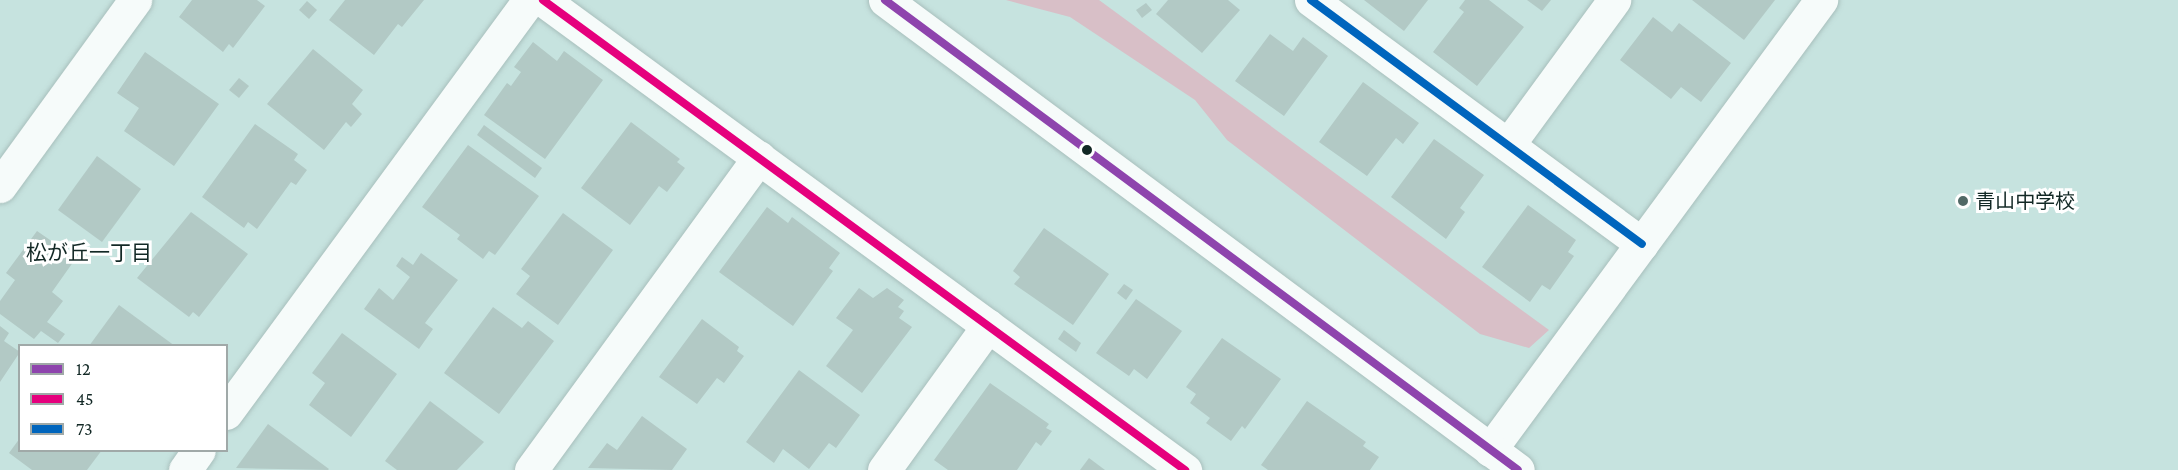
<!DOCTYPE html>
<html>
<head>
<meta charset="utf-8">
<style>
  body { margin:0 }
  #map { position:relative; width:2178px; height:470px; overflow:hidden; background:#c6e3df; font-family:"Crimson Pro","Noto Sans JP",serif }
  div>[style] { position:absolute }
  .green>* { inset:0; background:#d8bfc7 }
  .building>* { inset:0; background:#b2c9c5 }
  .roads { filter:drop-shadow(0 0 2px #a8bfbc) drop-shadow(0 0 2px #a8bfbc) }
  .minor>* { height:33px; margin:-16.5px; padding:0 16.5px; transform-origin:16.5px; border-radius:16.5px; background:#f6fbfa }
  .tertiary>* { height:33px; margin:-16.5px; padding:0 16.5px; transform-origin:16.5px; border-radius:16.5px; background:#f6fbfa }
  .bus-1>* { height:8px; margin:-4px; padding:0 4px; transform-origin:4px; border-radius:4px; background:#8e44ad }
  .bus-2>* { height:8px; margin:-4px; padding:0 4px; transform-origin:4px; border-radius:4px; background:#e5007d }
  .bus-3>* { height:8px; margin:-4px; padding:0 4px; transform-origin:4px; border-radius:4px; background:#0065bd }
  .dots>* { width:16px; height:16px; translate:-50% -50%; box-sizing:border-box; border:3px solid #fff; border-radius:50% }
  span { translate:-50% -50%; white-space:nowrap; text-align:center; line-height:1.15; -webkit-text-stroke:6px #fff; paint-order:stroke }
  .poi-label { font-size:20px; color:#122825 }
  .left { translate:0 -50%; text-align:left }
  .neighbourhood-label { font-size:21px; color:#122825 }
  .legend { position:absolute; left:18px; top:344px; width:210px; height:108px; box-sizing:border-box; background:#fff; border:2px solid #a0a9a8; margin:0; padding:8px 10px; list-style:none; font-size:18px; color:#122825 }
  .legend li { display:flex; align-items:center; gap:12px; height:30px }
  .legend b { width:30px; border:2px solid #a0a9a8 }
</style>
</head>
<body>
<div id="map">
  <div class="green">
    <div style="clip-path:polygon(1006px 0,1099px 0,1549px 330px,1529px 348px,1480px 334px,1227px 140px,1195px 100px,1070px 17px)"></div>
  </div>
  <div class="building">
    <div style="clip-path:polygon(192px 0,257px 0,265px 6px,233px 48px,229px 44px,223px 52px,179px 17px)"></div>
    <div style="clip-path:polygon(345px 0,424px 0,402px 27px,398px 24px,374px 55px,329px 20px)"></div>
    <div style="clip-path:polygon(1168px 0,1228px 0,1240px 10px,1202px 53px,1156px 14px)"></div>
    <div style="clip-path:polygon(1364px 0,1428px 0,1404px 31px)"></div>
    <div style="clip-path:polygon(1465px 0,1489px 0,1524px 27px,1477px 86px,1433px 52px,1464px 12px,1459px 8px)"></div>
    <div style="clip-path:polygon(1527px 0,1551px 0,1542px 11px)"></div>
    <div style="clip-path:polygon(1692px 0,1775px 0,1744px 40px)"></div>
    <div style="clip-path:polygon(307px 1px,317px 10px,309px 19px,299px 10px)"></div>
    <div style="clip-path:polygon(1146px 3px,1152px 10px,1142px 18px,1136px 10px)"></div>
    <div style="clip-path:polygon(1653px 17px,1672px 32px,1679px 23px,1731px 63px,1701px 102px,1681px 87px,1671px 99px,1620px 60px)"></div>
    <div style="clip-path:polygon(1270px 34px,1293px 51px,1303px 37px,1328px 56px,1284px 116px,1235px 81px)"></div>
    <div style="clip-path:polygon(533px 42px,557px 61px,564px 51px,603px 80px,545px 159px,484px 115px,507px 83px,511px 86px,521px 72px,514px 67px)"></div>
    <div style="clip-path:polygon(313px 49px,363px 90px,352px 104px,362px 114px,351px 127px,346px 122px,324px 150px,267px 104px)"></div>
    <div style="clip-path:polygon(145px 52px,219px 104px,174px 166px,124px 131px,139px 108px,117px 93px)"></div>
    <div style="clip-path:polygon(239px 78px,249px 86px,239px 98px,229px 90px)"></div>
    <div style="clip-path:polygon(1363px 82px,1419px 123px,1403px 144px,1396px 138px,1367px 176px,1319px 142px)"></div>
    <div style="clip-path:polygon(631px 122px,680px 159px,677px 162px,685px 168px,667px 192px,659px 186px,630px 225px,581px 188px)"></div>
    <div style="clip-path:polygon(255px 124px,298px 154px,294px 160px,307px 170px,296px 185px,291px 182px,257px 229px,248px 222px,244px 228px,202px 197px)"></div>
    <div style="clip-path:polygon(484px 125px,542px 168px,535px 178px,477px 135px)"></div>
    <div style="clip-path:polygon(1434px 139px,1484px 175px,1460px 208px,1465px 212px,1446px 239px,1391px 197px)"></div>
    <div style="clip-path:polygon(468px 145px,539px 196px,495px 255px,489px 251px,483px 259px,457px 239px,460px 235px,422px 207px)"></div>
    <div style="clip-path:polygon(97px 156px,141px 189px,102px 242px,58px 210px)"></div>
    <div style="clip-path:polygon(1528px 205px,1576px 240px,1568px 252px,1574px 256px,1550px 290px,1542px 285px,1530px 302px,1482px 267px)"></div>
    <div style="clip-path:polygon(767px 207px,788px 223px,792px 217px,840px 253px,829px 268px,833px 271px,793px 326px,719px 272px)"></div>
    <div style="clip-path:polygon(191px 212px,248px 254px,199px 317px,193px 312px,189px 317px,137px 278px)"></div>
    <div style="clip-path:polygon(563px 213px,613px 250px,558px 325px,516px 294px,530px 276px,521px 269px)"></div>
    <div style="clip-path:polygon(1044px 228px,1109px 274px,1073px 325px,1014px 284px,1020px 277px,1013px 271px)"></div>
    <div style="clip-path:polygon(37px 231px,76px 258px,52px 292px,63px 301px,47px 322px,65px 334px,58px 343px,41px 331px,34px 339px,0 314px,0 301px,15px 280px,6px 273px)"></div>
    <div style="clip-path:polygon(421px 253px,458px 280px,425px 323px,433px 329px,419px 349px,364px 309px,379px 288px,393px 300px,410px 277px,396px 266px,402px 257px,413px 265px)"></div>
    <div style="clip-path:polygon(1124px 284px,1133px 290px,1126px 300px,1117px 293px)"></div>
    <div style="clip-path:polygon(859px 288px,873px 298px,887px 288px,904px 300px,898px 307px,904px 311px,899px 318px,912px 327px,862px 393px,826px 366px,853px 330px,836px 318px)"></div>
    <div style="clip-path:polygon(1136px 299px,1182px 331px,1147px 379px,1134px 369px,1129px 376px,1096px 353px)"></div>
    <div style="clip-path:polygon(119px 305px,175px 346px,89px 346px)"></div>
    <div style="clip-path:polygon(493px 307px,522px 328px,528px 321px,554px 341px,499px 414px,444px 373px)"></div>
    <div style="clip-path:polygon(702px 319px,739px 347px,737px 351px,744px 356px,724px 383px,717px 378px,697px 404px,659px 377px)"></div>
    <div style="clip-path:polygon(0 326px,9px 333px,4px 341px,20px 352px,0 382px)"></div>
    <div style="clip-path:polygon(1064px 330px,1081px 343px,1076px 352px,1058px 339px)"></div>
    <div style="clip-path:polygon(342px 333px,397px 374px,351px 437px,309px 405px,325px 383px,312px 373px)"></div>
    <div style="clip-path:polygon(1222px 338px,1281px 379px,1245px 429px,1242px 426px,1231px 441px,1206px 423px,1210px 418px,1190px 403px,1196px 394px,1186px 387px)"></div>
    <div style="clip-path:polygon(799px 370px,860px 415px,836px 448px,829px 443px,809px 469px,783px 449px,774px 463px,746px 442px)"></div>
    <div style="clip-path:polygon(990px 383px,1049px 424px,1046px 428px,1052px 431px,1041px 446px,1036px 442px,1017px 470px,948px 470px,934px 460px)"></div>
    <div style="clip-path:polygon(430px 401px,484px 442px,457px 470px,397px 470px,385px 461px)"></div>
    <div style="clip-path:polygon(1307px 401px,1366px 442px,1363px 446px,1379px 457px,1370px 470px,1268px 470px,1261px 465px)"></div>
    <div style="clip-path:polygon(642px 416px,687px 449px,672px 470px,588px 468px,607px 443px,617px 450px)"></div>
    <div style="clip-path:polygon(268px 424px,329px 469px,328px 470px,236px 468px)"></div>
    <div style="clip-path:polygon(20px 438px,20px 450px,102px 450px,87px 470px,32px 470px,9px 453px)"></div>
    <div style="clip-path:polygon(1089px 458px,1105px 470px,1080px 470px)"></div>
  </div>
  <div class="roads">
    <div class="minor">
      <div style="left:543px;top:0;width:796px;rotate:36.21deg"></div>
      <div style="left:1311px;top:0;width:411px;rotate:36.4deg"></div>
      <div style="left:1508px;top:145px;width:180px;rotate:-53.8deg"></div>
      <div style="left:0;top:186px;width:230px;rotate:-54deg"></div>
      <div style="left:226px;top:413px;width:512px;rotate:-53.73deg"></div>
      <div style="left:1490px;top:450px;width:559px;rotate:-53.66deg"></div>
      <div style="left:185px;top:470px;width:24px;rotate:-55deg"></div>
      <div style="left:531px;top:470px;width:387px;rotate:-53.9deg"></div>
      <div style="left:884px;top:470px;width:178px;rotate:-54.2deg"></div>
    </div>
    <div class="tertiary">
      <div style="left:885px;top:0;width:788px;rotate:36.59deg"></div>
    </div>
  </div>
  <div class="bus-1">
    <div style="left:885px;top:0;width:788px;rotate:36.59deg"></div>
  </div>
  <div class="bus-2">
    <div style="left:543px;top:0;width:796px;rotate:36.21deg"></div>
  </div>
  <div class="bus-3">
    <div style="left:1311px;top:0;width:411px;rotate:36.4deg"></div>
  </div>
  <div class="dots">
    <div style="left:1087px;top:150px;background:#122825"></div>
    <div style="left:1963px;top:201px;background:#516966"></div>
  </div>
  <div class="poi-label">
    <span class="left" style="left:1975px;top:201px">青山中学校</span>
  </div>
  <div class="neighbourhood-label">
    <span style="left:89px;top:253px">松が丘一丁目</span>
  </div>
  <ul class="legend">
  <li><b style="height:8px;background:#8e44ad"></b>12</li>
  <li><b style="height:8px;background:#e5007d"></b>45</li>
  <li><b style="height:8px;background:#0065bd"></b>73</li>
  </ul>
</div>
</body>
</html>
